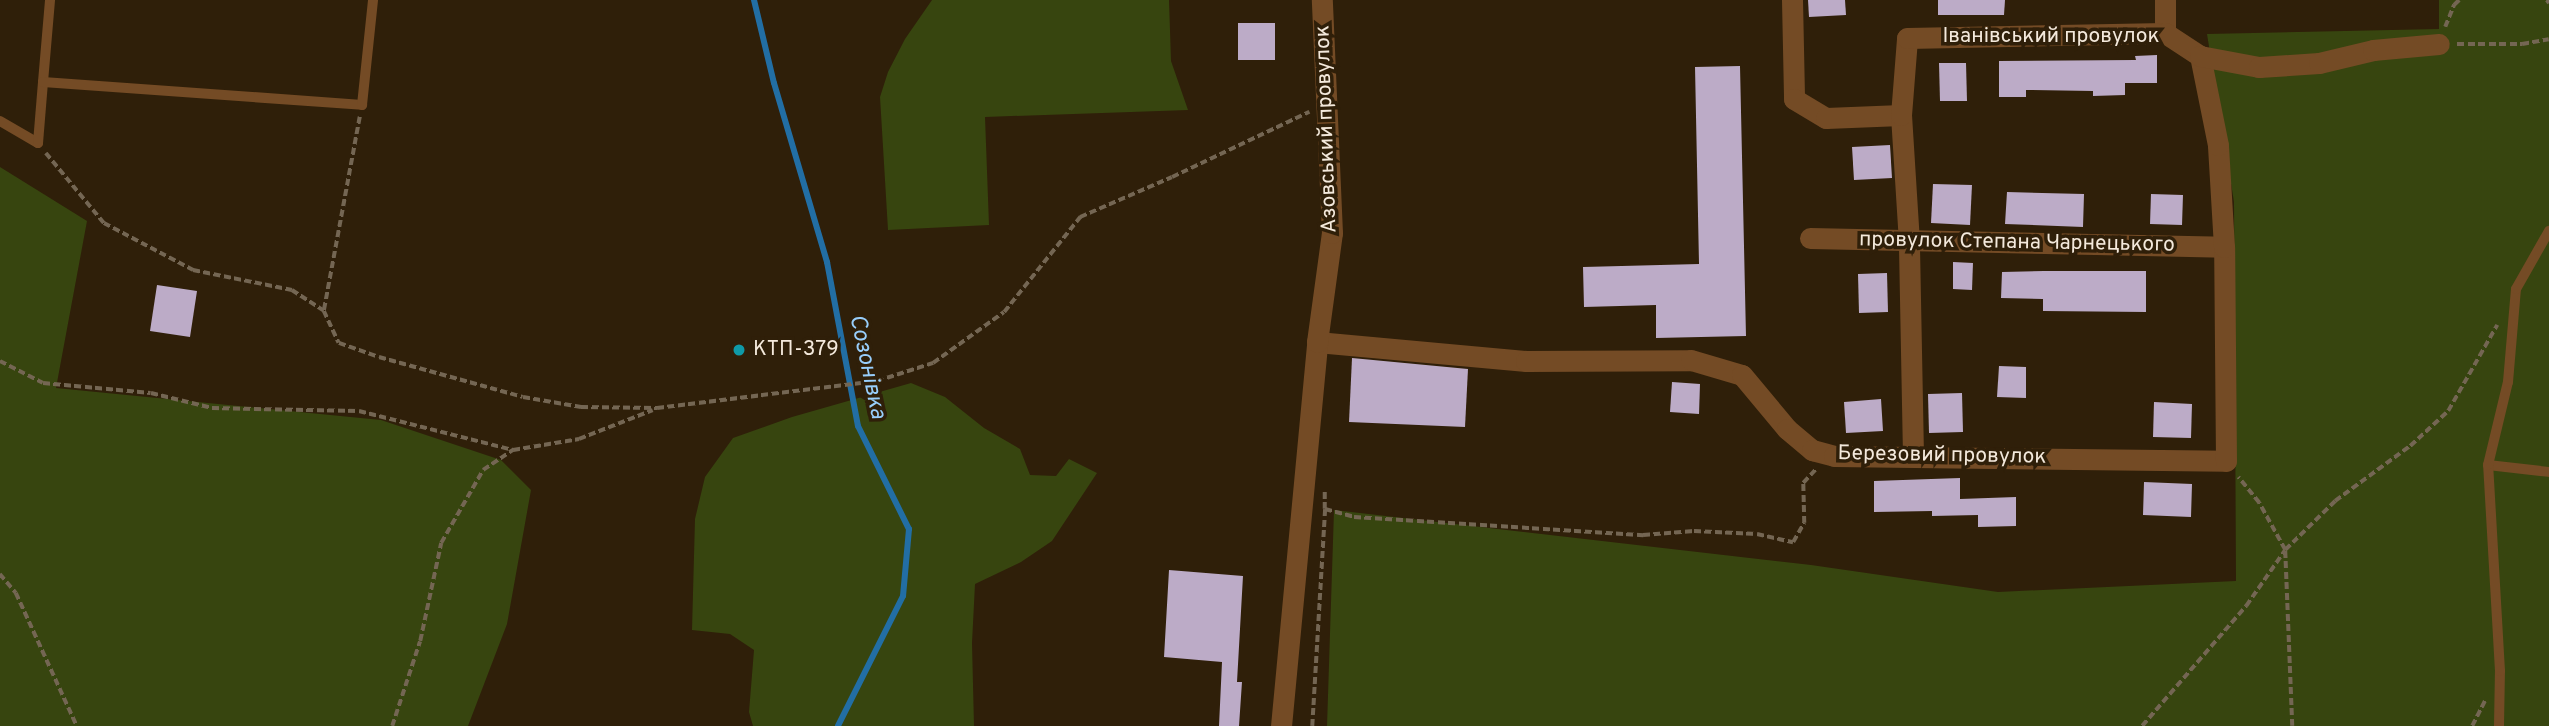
<!DOCTYPE html>
<html>
<head>
<meta charset="utf-8">
<style>
  body { margin:0 }
  #map { position:relative; width:2549px; height:726px; overflow:hidden; background:#2f1f09; font-family:Overpass,sans-serif }
  div>[style] { position:absolute }
  .green>* { inset:0; background:#37450f }
  .stream>* { height:6px; margin:-3px; padding:0 3px; transform-origin:3px; border-radius:3px; background:#226ea4 }
  .building>* { inset:0; background:#bcabc7 }
  .path>* { height:3.5px; margin-top:-1.75px; transform-origin:0; background:repeating-linear-gradient(90deg,#746653 0 7px,transparent 0 10.5px) }
  .service>* { height:10px; margin:-5px; padding:0 5px; transform-origin:5px; border-radius:5px; background:#744b25 }
  .minor>* { height:21px; margin:-10.5px; padding:0 10.5px; transform-origin:10.5px; border-radius:10.5px; background:#744b25 }
  .dots>* { width:19px; height:19px; translate:-50% -50%; box-sizing:border-box; border:4px solid #2f1f09; border-radius:50% }
  span { translate:-50% -50%; white-space:nowrap; text-align:center; line-height:1.15; -webkit-text-stroke:7px #2f1f09; paint-order:stroke }
  .street-label { font-size:21px; color:#f4e9dc }
  .poi-label { font-size:21px; color:#f4e9dc }
  .left { translate:0 -50%; text-align:left }
  .water-label { font-size:23px; color:#98cefb; font-style:italic }
</style>
</head>
<body>
<div id="map">
  <div class="green">
    <div style="clip-path:polygon(932px 0,1169px 0,1171px 61px,1188px 110px,985px 117px,989px 225px,888px 230px,880px 97px,888px 72px,905px 39px)"></div>
    <div style="clip-path:polygon(2439px 0,2549px 0,2549px 726px,1327px 726px,1334px 510px,1811px 565px,1998px 592px,2236px 581px,2234px 202px,2207px 34px,2439px 29px)"></div>
    <div style="clip-path:polygon(0 167px,87px 221px,56px 388px,381px 420px,501px 460px,531px 490px,507px 624px,468px 726px,0 726px)"></div>
    <div style="clip-path:polygon(911px 383px,945px 397px,984px 428px,1020px 449px,1030px 475px,1056px 476px,1069px 459px,1097px 473px,1052px 541px,1021px 562px,975px 584px,972px 643px,974px 726px,753px 726px,749px 712px,754px 650px,730px 634px,692px 630px,695px 519px,705px 477px,733px 438px,792px 417px)"></div>
  </div>
  <div class="stream">
    <div style="left:754px;top:0;width:85px;rotate:76.5deg"></div>
    <div style="left:774px;top:83px;width:187px;rotate:73.5deg"></div>
    <div style="left:827px;top:262px;width:167px;rotate:79.3deg"></div>
    <div style="left:858px;top:426px;width:115px;rotate:63.7deg"></div>
    <div style="left:909px;top:529px;width:67px;rotate:95.1deg"></div>
    <div style="left:903px;top:596px;width:145px;rotate:116.6deg"></div>
  </div>
  <div class="building">
    <div style="clip-path:polygon(1808px 0,1845px 0,1846px 15px,1809px 17px)"></div>
    <div style="clip-path:polygon(1938px 0,2005px 0,2004px 15px,1938px 15px)"></div>
    <div style="clip-path:polygon(1238px 23px,1275px 23px,1275px 60px,1238px 60px)"></div>
    <div style="clip-path:polygon(2157px 55px,2157px 83px,2125px 83px,2125px 95px,2093px 96px,2093px 91px,2026px 90px,2026px 97px,1999px 97px,1999px 61px,2136px 60px,2135px 56px)"></div>
    <div style="clip-path:polygon(1939px 63px,1966px 63px,1967px 101px,1940px 101px)"></div>
    <div style="clip-path:polygon(1740px 66px,1746px 336px,1656px 338px,1656px 305px,1584px 307px,1583px 267px,1699px 264px,1695px 67px)"></div>
    <div style="clip-path:polygon(1890px 145px,1892px 178px,1854px 180px,1852px 147px)"></div>
    <div style="clip-path:polygon(1933px 184px,1972px 185px,1970px 225px,1931px 223px)"></div>
    <div style="clip-path:polygon(2007px 192px,2084px 194px,2083px 227px,2005px 224px)"></div>
    <div style="clip-path:polygon(2151px 194px,2183px 195px,2182px 225px,2150px 224px)"></div>
    <div style="clip-path:polygon(1953px 262px,1973px 263px,1972px 290px,1953px 289px)"></div>
    <div style="clip-path:polygon(2044px 271px,2146px 271px,2146px 312px,2043px 311px,2043px 299px,2001px 298px,2002px 272px)"></div>
    <div style="clip-path:polygon(1887px 273px,1888px 312px,1859px 313px,1858px 274px)"></div>
    <div style="clip-path:polygon(157px 285px,197px 291px,190px 337px,150px 331px)"></div>
    <div style="clip-path:polygon(1352px 358px,1468px 369px,1465px 427px,1349px 422px)"></div>
    <div style="clip-path:polygon(1999px 366px,2026px 367px,2026px 398px,1997px 397px)"></div>
    <div style="clip-path:polygon(1672px 382px,1700px 384px,1699px 414px,1670px 412px)"></div>
    <div style="clip-path:polygon(1962px 393px,1963px 432px,1929px 433px,1928px 394px)"></div>
    <div style="clip-path:polygon(1881px 399px,1883px 431px,1846px 433px,1844px 402px)"></div>
    <div style="clip-path:polygon(2154px 402px,2192px 404px,2191px 438px,2153px 437px)"></div>
    <div style="clip-path:polygon(1960px 478px,1960px 499px,2016px 497px,2016px 526px,1978px 527px,1978px 515px,1932px 516px,1932px 511px,1874px 512px,1874px 481px)"></div>
    <div style="clip-path:polygon(2144px 482px,2192px 484px,2191px 517px,2143px 515px)"></div>
    <div style="clip-path:polygon(1169px 570px,1243px 576px,1237px 682px,1242px 682px,1239px 726px,1219px 726px,1222px 662px,1164px 657px)"></div>
  </div>
  <div class="path">
    <div style="left:2547px;top:0;width:4px;rotate:56deg"></div>
    <div style="left:2445px;top:27px;width:24px;rotate:-68deg"></div>
    <div style="left:2454px;top:5px;width:7px;rotate:-45deg"></div>
    <div style="left:2457px;top:44px;width:65px"></div>
    <div style="left:2522px;top:44px;width:27px;rotate:-10deg"></div>
    <div style="left:360px;top:117px;width:197px;rotate:100.5deg"></div>
    <div style="left:324px;top:311px;width:35px;rotate:65deg"></div>
    <div style="left:339px;top:343px;width:42px;rotate:19.3deg"></div>
    <div style="left:379px;top:357px;width:149px;rotate:15.5deg"></div>
    <div style="left:523px;top:397px;width:59px;rotate:9.8deg"></div>
    <div style="left:581px;top:407px;width:76px;rotate:0.8deg"></div>
    <div style="left:657px;top:408px;width:222px;rotate:-7deg"></div>
    <div style="left:877px;top:381px;width:59px;rotate:-17.8deg"></div>
    <div style="left:933px;top:363px;width:87px;rotate:-35.7deg"></div>
    <div style="left:1004px;top:312px;width:122px;rotate:-51.3deg"></div>
    <div style="left:1080px;top:217px;width:100px;rotate:-23.5deg"></div>
    <div style="left:1172px;top:177px;width:152px;rotate:-25.4deg"></div>
    <div style="left:46px;top:153px;width:91px;rotate:50.4deg"></div>
    <div style="left:104px;top:223px;width:101px;rotate:27.8deg"></div>
    <div style="left:193px;top:270px;width:101px;rotate:11.4deg"></div>
    <div style="left:292px;top:290px;width:38px;rotate:33deg"></div>
    <div style="left:0;top:361px;width:48px;rotate:27.1deg"></div>
    <div style="left:43px;top:383px;width:108px;rotate:5.3deg"></div>
    <div style="left:151px;top:393px;width:63px;rotate:13.8deg"></div>
    <div style="left:212px;top:408px;width:147px;rotate:1.2deg"></div>
    <div style="left:359px;top:411px;width:159px;rotate:14.2deg"></div>
    <div style="left:1325px;top:492px;width:17px;rotate:90deg"></div>
    <div style="left:1325px;top:509px;width:30px;rotate:15deg"></div>
    <div style="left:1354px;top:517px;width:290px;rotate:3.6deg"></div>
    <div style="left:1643px;top:535px;width:51px;rotate:-4.5deg"></div>
    <div style="left:1694px;top:531px;width:63px;rotate:2.7deg"></div>
    <div style="left:1757px;top:534px;width:37px;rotate:13deg"></div>
    <div style="left:1793px;top:542px;width:22px;rotate:-60deg"></div>
    <div style="left:1804px;top:523px;width:40px;rotate:-91.4deg"></div>
    <div style="left:1803px;top:483px;width:18px;rotate:-47deg"></div>
    <div style="left:0;top:574px;width:25px;rotate:50deg"></div>
    <div style="left:16px;top:593px;width:146px;rotate:65.4deg"></div>
    <div style="left:392px;top:726px;width:89px;rotate:-71.8deg"></div>
    <div style="left:420px;top:641px;width:100px;rotate:-77.9deg"></div>
    <div style="left:441px;top:543px;width:84px;rotate:-60.1deg"></div>
    <div style="left:483px;top:470px;width:36px;rotate:-34deg"></div>
    <div style="left:513px;top:450px;width:67px;rotate:-9.5deg"></div>
    <div style="left:579px;top:439px;width:79px;rotate:-21.4deg"></div>
    <div style="left:1312px;top:726px;width:217px;rotate:-86.6deg"></div>
    <div style="left:2142px;top:726px;width:159px;rotate:-49.1deg"></div>
    <div style="left:2246px;top:606px;width:68px;rotate:-55.1deg"></div>
    <div style="left:2285px;top:550px;width:54px;rotate:-119deg"></div>
    <div style="left:2259px;top:503px;width:33px;rotate:-129deg"></div>
    <div style="left:2292px;top:726px;width:176px;rotate:-92.3deg"></div>
    <div style="left:2285px;top:550px;width:70px;rotate:-44.4deg"></div>
    <div style="left:2335px;top:501px;width:93px;rotate:-36.3deg"></div>
    <div style="left:2410px;top:446px;width:52px;rotate:-42.6deg"></div>
    <div style="left:2448px;top:411px;width:99px;rotate:-60.3deg"></div>
    <div style="left:2472px;top:726px;width:28px;rotate:-63deg"></div>
  </div>
  <div class="service">
    <div style="left:43px;top:82px;width:82px;rotate:-85.1deg"></div>
    <div style="left:0;top:121px;width:44px;rotate:30.1deg"></div>
    <div style="left:38px;top:143px;width:61px;rotate:-85.3deg"></div>
    <div style="left:43px;top:82px;width:320px;rotate:4.1deg"></div>
    <div style="left:362px;top:105px;width:106px;rotate:-84deg"></div>
    <div style="left:2488px;top:465px;width:61px;rotate:6.5deg"></div>
    <div style="left:2499px;top:726px;width:55px;rotate:-89deg"></div>
    <div style="left:2500px;top:671px;width:206px;rotate:-93.3deg"></div>
    <div style="left:2488px;top:465px;width:85px;rotate:-76.5deg"></div>
    <div style="left:2508px;top:382px;width:93px;rotate:-85.1deg"></div>
    <div style="left:2516px;top:289px;width:67px;rotate:-60.4deg"></div>
  </div>
  <div class="minor">
    <div style="left:1792px;top:0;width:99px;rotate:88.8deg"></div>
    <div style="left:1794px;top:99px;width:37px;rotate:31deg"></div>
    <div style="left:1826px;top:118px;width:75px;rotate:-2.3deg"></div>
    <div style="left:2165px;top:33px;width:33px;rotate:-90deg"></div>
    <div style="left:1810px;top:238px;width:414px;rotate:1.2deg"></div>
    <div style="left:1317px;top:342px;width:210px;rotate:5.2deg"></div>
    <div style="left:1526px;top:361px;width:165px;rotate:-0.3deg"></div>
    <div style="left:1691px;top:360px;width:53px;rotate:16.4deg"></div>
    <div style="left:1742px;top:375px;width:70px;rotate:50.2deg"></div>
    <div style="left:1787px;top:429px;width:33px;rotate:40deg"></div>
    <div style="left:1812px;top:450px;width:23px;rotate:15deg"></div>
    <div style="left:1834px;top:456px;width:392px;rotate:0.7deg"></div>
    <div style="left:2226px;top:461px;width:214px;rotate:-90.5deg"></div>
    <div style="left:2224px;top:247px;width:102px;rotate:-93.4deg"></div>
    <div style="left:2218px;top:145px;width:91px;rotate:-101.4deg"></div>
    <div style="left:1913px;top:455px;width:213px;rotate:-91.1deg"></div>
    <div style="left:1909px;top:242px;width:127px;rotate:-93.6deg"></div>
    <div style="left:1901px;top:115px;width:77px;rotate:-85.5deg"></div>
    <div style="left:1907px;top:38px;width:258px;rotate:-1.1deg"></div>
    <div style="left:2165px;top:33px;width:42px;rotate:33.3deg"></div>
    <div style="left:2200px;top:56px;width:60px;rotate:10.6deg"></div>
    <div style="left:2259px;top:67px;width:60px;rotate:-3.8deg"></div>
    <div style="left:2319px;top:63px;width:56px;rotate:-13.5deg"></div>
    <div style="left:2373px;top:50px;width:66px;rotate:-5.2deg"></div>
    <div style="left:1281px;top:726px;width:386px;rotate:-84.6deg"></div>
    <div style="left:1317px;top:342px;width:110px;rotate:-82.2deg"></div>
    <div style="left:1332px;top:233px;width:233px;rotate:-92.5deg"></div>
  </div>
  <div class="dots">
    <div style="left:739px;top:350px;background:#0f9aa8"></div>
  </div>
  <div class="street-label">
    <span style="left:2051px;top:37px">Іванівський провулок</span>
    <span style="left:1327px;top:129px;rotate:-92deg">Азовський провулок</span>
    <span style="left:2017px;top:243px;rotate:1deg">провулок Степана Чарнецького</span>
    <span style="left:1942px;top:456px;rotate:1deg">Березовий провулок</span>
  </div>
  <div class="poi-label">
    <span class="left" style="left:753px;top:350px">КТП-379</span>
  </div>
  <div class="water-label">
    <span style="left:866px;top:367px;rotate:78deg">Созонівка</span>
  </div>
</div>
</body>
</html>
